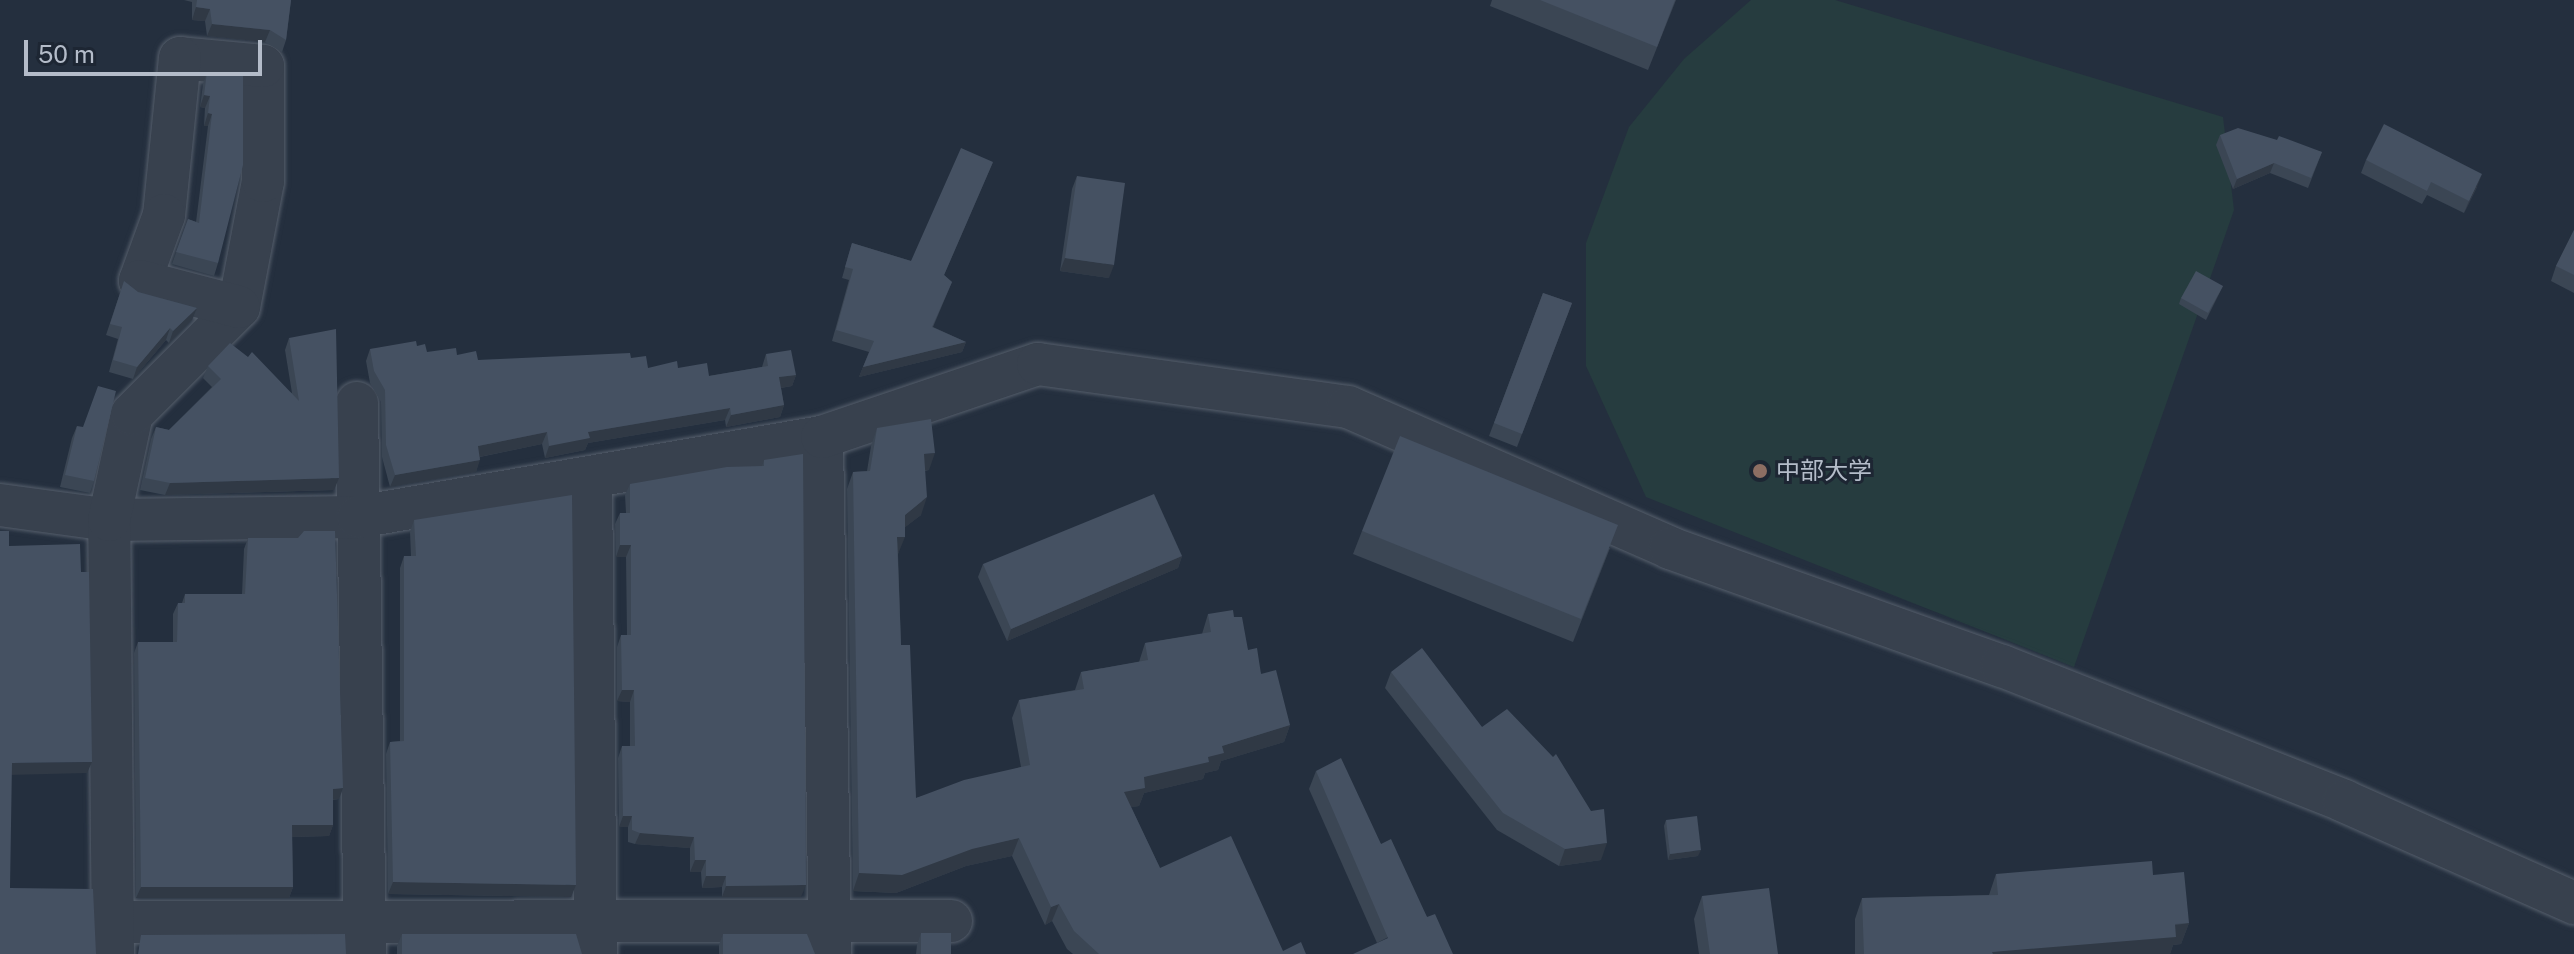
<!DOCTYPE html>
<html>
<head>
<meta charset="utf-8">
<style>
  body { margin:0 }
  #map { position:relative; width:2574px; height:954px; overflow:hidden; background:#242f3e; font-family:"Public Sans","Noto Sans JP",sans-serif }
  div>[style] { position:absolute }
  .green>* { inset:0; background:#263c3f }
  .roads { filter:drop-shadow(0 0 2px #565f6c) drop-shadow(0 0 2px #565f6c) }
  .minor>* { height:42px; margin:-21px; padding:0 21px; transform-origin:21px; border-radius:21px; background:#38414e }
  .wall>* { inset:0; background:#3b4654 }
  .shaded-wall>* { inset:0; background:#303945 }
  .building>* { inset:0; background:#455162 }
  .dots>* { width:22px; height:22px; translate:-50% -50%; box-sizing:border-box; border:4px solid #1d2633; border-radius:50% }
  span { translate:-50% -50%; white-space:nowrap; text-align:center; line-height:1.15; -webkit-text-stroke:6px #1d2633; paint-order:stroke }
  .poi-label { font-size:24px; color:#b4bcc9 }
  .left { translate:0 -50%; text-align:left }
  .scale { position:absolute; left:24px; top:40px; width:238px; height:36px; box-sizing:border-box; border:4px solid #b4bcc9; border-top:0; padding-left:10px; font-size:24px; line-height:28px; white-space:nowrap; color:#b4bcc9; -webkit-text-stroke:6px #1d2633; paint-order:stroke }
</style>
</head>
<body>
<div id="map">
  <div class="green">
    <div style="clip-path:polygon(1751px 0,1835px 0,2223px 117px,2234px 210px,2074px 667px,1646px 497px,1586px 366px,1586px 243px,1629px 127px,1684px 59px)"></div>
  </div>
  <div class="roads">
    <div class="minor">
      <div style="left:357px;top:403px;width:551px;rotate:89.17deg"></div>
      <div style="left:822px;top:437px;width:517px;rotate:89.11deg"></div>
      <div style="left:591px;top:480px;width:474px;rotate:89.4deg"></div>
      <div style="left:0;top:505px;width:110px;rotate:7.8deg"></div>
      <div style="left:109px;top:520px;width:249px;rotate:-0.7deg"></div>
      <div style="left:358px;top:517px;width:471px;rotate:-9.8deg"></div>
      <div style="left:822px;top:437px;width:228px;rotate:-18.7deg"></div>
      <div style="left:1038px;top:364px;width:313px;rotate:7.9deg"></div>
      <div style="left:1348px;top:407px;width:352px;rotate:23.6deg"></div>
      <div style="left:1670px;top:548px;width:352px;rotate:19.6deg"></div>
      <div style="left:2002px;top:666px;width:368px;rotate:21.5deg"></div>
      <div style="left:2344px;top:801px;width:252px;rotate:23.9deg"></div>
      <div style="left:113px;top:922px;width:838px;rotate:-0.07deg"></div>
      <div style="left:113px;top:954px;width:434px;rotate:-90.5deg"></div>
      <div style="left:109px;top:520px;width:108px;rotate:-77.8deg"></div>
      <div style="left:132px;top:414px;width:151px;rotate:-45deg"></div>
      <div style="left:239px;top:307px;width:128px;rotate:-79.2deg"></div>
      <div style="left:263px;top:181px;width:115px;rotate:-90deg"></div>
      <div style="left:263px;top:66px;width:83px;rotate:-174.5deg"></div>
      <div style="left:180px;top:58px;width:158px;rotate:95.8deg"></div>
      <div style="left:164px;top:215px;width:70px;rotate:110deg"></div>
      <div style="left:140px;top:281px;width:102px;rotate:14.7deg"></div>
    </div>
  </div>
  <div class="wall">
    <div style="clip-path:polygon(184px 0,291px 0,286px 40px,282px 52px,265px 42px,207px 36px,205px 21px,192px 20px,192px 2px)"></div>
    <div style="clip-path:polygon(1492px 0,1676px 0,1648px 70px,1490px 6px)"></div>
    <div style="clip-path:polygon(207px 72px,243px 76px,218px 263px,214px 276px,172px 264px,188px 219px,196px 222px,208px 126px,204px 126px,205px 108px,200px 107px,203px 84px)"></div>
    <div style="clip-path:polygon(2220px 135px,2277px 140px,2322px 152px,2308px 188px,2270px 173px,2233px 189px,2216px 145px)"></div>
    <div style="clip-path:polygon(2366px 160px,2477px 187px,2464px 213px,2427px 195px,2422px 204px,2361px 173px)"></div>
    <div style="clip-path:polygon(993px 162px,944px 275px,952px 282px,933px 327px,966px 342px,962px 352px,859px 377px,869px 352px,832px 341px,849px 280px,842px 278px,852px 243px,911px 261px)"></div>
    <div style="clip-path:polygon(1077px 176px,1109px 278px,1060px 271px,1072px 189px)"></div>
    <div style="clip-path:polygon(2574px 230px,2574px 293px,2551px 281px,2556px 266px)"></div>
    <div style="clip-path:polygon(124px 281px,138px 292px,197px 308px,192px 320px,169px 343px,166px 340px,133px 379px,109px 372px,118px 339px,106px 335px)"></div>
    <div style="clip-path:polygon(2223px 286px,2206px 320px,2179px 304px,2181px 298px)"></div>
    <div style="clip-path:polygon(1543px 293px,1572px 303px,1517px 447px,1489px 436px)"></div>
    <div style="clip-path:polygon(289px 338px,334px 490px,165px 495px,140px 490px,151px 439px,156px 427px,169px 430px,212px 387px,203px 378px,208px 366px,292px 393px,285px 350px)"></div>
    <div style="clip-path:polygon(417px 346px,427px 352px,457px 355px,478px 360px,631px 358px,648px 368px,678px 368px,709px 376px,762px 367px,766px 354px,796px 375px,792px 386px,781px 388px,784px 405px,780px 417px,726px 427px,725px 420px,588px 443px,585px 450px,545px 458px,542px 444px,480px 457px,476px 472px,390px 487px,382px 457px,381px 402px,370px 383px,366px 361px,370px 349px)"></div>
    <div style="clip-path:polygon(77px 426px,94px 481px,90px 493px,60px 487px,72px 438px)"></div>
    <div style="clip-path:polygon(877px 428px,929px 470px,925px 471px,921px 515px,905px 527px,898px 554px,901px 645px,916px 798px,1021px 767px,1012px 718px,1019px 700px,1075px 690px,1081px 672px,1139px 662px,1145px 643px,1202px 634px,1208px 614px,1234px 617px,1248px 650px,1290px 725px,1284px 742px,1221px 761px,1218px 770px,1205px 773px,1203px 779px,1144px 793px,1139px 806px,1131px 807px,1160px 868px,1283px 951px,1306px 954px,1073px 954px,1067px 949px,1052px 921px,1045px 925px,1012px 856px,966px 866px,896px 893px,853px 891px,847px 489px,853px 472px,867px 471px,871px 446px)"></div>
    <div style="clip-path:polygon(764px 460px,801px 897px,722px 897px,722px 887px,702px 888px,701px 872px,690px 872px,690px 848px,635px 844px,628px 842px,628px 827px,619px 827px,618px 758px,622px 746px,630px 746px,630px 702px,617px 701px,617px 647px,621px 635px,627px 635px,626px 557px,616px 557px,615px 524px,620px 513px,626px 513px,625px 495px,630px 484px,762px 466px)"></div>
    <div style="clip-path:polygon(414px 520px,571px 897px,388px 894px,386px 754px,390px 742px,400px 741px,400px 568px,404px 556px,411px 556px,410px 532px)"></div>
    <div style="clip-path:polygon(1362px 531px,1610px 548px,1573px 642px,1353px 554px)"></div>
    <div style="clip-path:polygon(248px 538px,343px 788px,339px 799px,333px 800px,333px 825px,329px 836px,292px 837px,293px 887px,289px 898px,136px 898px,134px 653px,138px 642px,173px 642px,173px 614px,178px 603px,182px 603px,185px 594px,242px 594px,244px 549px)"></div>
    <div style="clip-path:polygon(1182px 556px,1178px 568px,1007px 641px,978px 577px,983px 564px)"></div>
    <div style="clip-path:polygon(1391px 672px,1482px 727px,1601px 860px,1559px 866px,1497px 830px,1385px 688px)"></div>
    <div style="clip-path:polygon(1316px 771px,1381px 844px,1427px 917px,1377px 943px,1309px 789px)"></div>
    <div style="clip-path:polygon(1666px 820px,1698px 856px,1668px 860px,1664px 826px)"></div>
    <div style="clip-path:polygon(1996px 874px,2153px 875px,2189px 923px,2181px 944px,2173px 945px,2170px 954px,1855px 954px,1855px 919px,1862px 898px,1989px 895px)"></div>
    <div style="clip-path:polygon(1702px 896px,1778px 954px,1699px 954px,1694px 919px)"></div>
    <div style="clip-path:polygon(921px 933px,951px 954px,916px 954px,917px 945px)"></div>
    <div style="clip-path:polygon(402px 934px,582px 954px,397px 954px,397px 946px)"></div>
    <div style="clip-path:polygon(723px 934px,815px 954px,719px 954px,719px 945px)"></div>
  </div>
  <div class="shaded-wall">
    <div style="clip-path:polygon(196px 7px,210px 9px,205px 21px,192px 20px)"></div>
    <div style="clip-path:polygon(212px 24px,270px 30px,265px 42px,207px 36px)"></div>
    <div style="clip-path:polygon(204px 95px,210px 96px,205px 108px,200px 107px)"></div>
    <div style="clip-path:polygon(208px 113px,212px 114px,208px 126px,204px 126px)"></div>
    <div style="clip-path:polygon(2274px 163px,2270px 173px,2233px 189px,2237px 179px)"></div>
    <div style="clip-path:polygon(2482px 174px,2477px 187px,2464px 213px,2469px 201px)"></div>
    <div style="clip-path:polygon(1065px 258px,1114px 265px,1109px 278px,1060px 271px)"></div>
    <div style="clip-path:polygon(197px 308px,192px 320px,169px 343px,173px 331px)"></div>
    <div style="clip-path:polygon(170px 328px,166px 340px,133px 379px,137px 367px)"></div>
    <div style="clip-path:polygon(966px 342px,962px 352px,859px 377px,863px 367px)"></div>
    <div style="clip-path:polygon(796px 375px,792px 386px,774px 389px,779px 377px)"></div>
    <div style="clip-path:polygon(784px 405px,780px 417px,726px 427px,731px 415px)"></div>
    <div style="clip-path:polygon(730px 408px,725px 420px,588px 443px,585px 450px,545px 458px,549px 446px,588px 432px)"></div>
    <div style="clip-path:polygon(547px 432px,542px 444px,474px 458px,478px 446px)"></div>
    <div style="clip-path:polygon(935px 453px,929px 470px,918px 471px,924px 454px)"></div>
    <div style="clip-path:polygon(480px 460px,476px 472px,390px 487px,395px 475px)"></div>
    <div style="clip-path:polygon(339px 478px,334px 490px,165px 495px,170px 483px)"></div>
    <div style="clip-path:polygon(927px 497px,921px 515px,899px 532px,905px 515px)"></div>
    <div style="clip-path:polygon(897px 537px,905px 537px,898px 554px)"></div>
    <div style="clip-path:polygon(620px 545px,631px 545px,626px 557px,616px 557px)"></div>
    <div style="clip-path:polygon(1182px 556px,1178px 568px,1007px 641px,1011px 629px)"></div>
    <div style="clip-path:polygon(622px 690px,634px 690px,630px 702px,617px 701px)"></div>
    <div style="clip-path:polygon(1290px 725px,1284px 742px,1221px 761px,1218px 770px,1205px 773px,1203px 779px,1144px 793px,1139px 806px,1118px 809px,1124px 792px,1144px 777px,1208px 757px,1222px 746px)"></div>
    <div style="clip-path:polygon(92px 762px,87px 773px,8px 775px,12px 763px)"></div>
    <div style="clip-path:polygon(343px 788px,339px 799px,329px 800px,333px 789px)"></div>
    <div style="clip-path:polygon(623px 816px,632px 816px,628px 827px,619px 827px)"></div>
    <div style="clip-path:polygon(292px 825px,333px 825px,329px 836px,288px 837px)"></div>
    <div style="clip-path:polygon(640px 833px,694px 837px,690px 848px,635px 844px)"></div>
    <div style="clip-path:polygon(1019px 838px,1012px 856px,966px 866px,896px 893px,853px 891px,859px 873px)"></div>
    <div style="clip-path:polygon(1607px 843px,1601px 860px,1559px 866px,1565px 849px)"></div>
    <div style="clip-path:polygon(1701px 850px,1698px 856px,1668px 860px,1670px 854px)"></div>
    <div style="clip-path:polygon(695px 860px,706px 860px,701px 872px,690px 872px)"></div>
    <div style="clip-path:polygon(706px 876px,726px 876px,722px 887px,702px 888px)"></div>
    <div style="clip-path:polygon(393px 882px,576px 885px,571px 897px,388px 894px)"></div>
    <div style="clip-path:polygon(806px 885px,801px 897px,722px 897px,726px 886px)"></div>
    <div style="clip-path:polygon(141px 887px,293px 887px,289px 898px,136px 898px)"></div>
    <div style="clip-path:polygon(1059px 904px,1052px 921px,1045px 925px,1051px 907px)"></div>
    <div style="clip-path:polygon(2189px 923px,2181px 944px,2173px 945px,2170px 954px,1992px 954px,1992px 952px)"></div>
  </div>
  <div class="building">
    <div style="clip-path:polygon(197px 0,291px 0,286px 40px,270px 30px,212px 24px,210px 9px,196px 7px)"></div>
    <div style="clip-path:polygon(1540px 0,1675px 0,1657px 47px)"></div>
    <div style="clip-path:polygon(207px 72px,243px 76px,243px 165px,218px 263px,176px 252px,188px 219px,199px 223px,212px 114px,208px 113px,210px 96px,204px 95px)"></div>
    <div style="clip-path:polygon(2384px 124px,2482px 174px,2469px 201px,2431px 182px,2427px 191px,2366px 160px)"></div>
    <div style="clip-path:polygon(2238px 128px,2277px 140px,2279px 136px,2322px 152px,2311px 178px,2274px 163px,2237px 179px,2220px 135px)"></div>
    <div style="clip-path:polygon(961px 148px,993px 162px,944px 275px,952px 282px,932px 327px,966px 342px,863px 367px,874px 341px,836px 330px,853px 269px,845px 267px,852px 243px,911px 261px)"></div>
    <div style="clip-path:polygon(1077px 176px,1125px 183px,1114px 265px,1065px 258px)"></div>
    <div style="clip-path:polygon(2574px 230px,2574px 275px,2556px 266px)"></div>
    <div style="clip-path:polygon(2196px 271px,2223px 286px,2208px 313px,2181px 298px)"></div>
    <div style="clip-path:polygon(124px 281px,138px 292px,197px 308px,173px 331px,170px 328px,137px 367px,113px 360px,122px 327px,110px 324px)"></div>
    <div style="clip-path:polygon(1543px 293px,1572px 303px,1522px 434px,1494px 423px)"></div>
    <div style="clip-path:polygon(336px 329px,339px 478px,170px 483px,145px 478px,156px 427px,169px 430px,221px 379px,208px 366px,230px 343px,248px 357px,252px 352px,299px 401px,289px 338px)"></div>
    <div style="clip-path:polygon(416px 341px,417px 346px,425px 344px,427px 352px,456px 348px,457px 355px,476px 351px,478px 360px,630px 353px,631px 358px,646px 356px,648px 368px,677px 361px,678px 368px,707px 363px,709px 376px,768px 366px,766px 354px,791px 350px,796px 375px,779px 377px,784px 405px,731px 415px,730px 408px,588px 432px,590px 438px,549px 446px,547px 432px,478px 446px,480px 460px,395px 475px,386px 445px,385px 390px,374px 371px,370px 349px)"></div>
    <div style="clip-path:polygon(98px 386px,116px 391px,94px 481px,65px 475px,77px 426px,83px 427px)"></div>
    <div style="clip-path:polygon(931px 419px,935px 453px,924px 454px,927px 497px,905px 515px,905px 537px,897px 537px,901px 645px,910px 645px,916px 798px,964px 780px,1030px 765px,1019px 700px,1084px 689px,1081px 672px,1148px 660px,1145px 643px,1211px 632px,1208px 614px,1233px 610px,1234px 617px,1242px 617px,1248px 650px,1257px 648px,1261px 674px,1276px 670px,1290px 725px,1222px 746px,1224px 753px,1208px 757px,1209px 762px,1144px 777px,1145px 788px,1124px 792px,1160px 868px,1231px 836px,1283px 951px,1301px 942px,1306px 954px,1099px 954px,1074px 931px,1059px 904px,1051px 907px,1019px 838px,972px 849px,902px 875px,859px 873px,853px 472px,870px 471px,877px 428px)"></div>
    <div style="clip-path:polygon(1400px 436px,1618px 525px,1581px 619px,1362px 531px)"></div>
    <div style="clip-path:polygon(803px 454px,806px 885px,726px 886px,726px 876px,706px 876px,706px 860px,695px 860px,694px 837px,640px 833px,632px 830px,632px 816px,623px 816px,622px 746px,635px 746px,634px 690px,622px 690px,621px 635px,631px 635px,631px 545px,620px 545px,620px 513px,630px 513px,630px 484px,727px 467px,764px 466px,764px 460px)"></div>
    <div style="clip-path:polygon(1154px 494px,1182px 556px,1011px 629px,983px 564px)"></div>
    <div style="clip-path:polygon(572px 495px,576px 885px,393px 882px,390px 742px,404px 741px,404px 556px,416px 556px,414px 520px)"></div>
    <div style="clip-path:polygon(0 531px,9px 531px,9px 546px,80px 544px,81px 572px,89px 572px,92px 762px,12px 763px,10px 888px,93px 889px,96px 954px,0 954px)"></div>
    <div style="clip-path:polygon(304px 531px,335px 531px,343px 788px,333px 789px,333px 825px,292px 825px,293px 887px,141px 887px,138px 642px,177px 642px,178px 603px,185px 603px,185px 594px,245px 594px,248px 538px,298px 538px)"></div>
    <div style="clip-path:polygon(1422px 648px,1482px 727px,1507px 709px,1553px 757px,1556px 754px,1591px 811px,1604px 809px,1607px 843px,1565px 849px,1503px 813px,1391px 672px)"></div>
    <div style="clip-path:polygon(1341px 758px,1381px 844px,1391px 839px,1427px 917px,1435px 914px,1453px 954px,1353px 954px,1388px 938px,1316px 771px)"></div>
    <div style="clip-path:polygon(1697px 816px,1701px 850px,1670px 854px,1666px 820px)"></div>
    <div style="clip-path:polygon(2152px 861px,2153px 875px,2184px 872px,2189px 923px,2175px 924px,2176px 937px,1992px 952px,1993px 954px,1864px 954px,1862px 898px,1998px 895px,1996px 874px)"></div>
    <div style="clip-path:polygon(1769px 888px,1778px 954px,1710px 954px,1702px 896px)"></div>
    <div style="clip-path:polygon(921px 933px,951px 933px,951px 954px,921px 954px)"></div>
    <div style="clip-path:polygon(345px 934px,346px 954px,138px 954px,141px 935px)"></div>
    <div style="clip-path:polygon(402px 934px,576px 934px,582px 954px,402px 954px)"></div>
    <div style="clip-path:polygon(723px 934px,807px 934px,815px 954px,723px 954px)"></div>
  </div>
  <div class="dots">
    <div style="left:1760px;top:471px;background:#8d6e63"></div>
  </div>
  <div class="poi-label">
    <span class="left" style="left:1776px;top:471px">中部大学</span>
  </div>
  <div class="scale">50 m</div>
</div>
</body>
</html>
